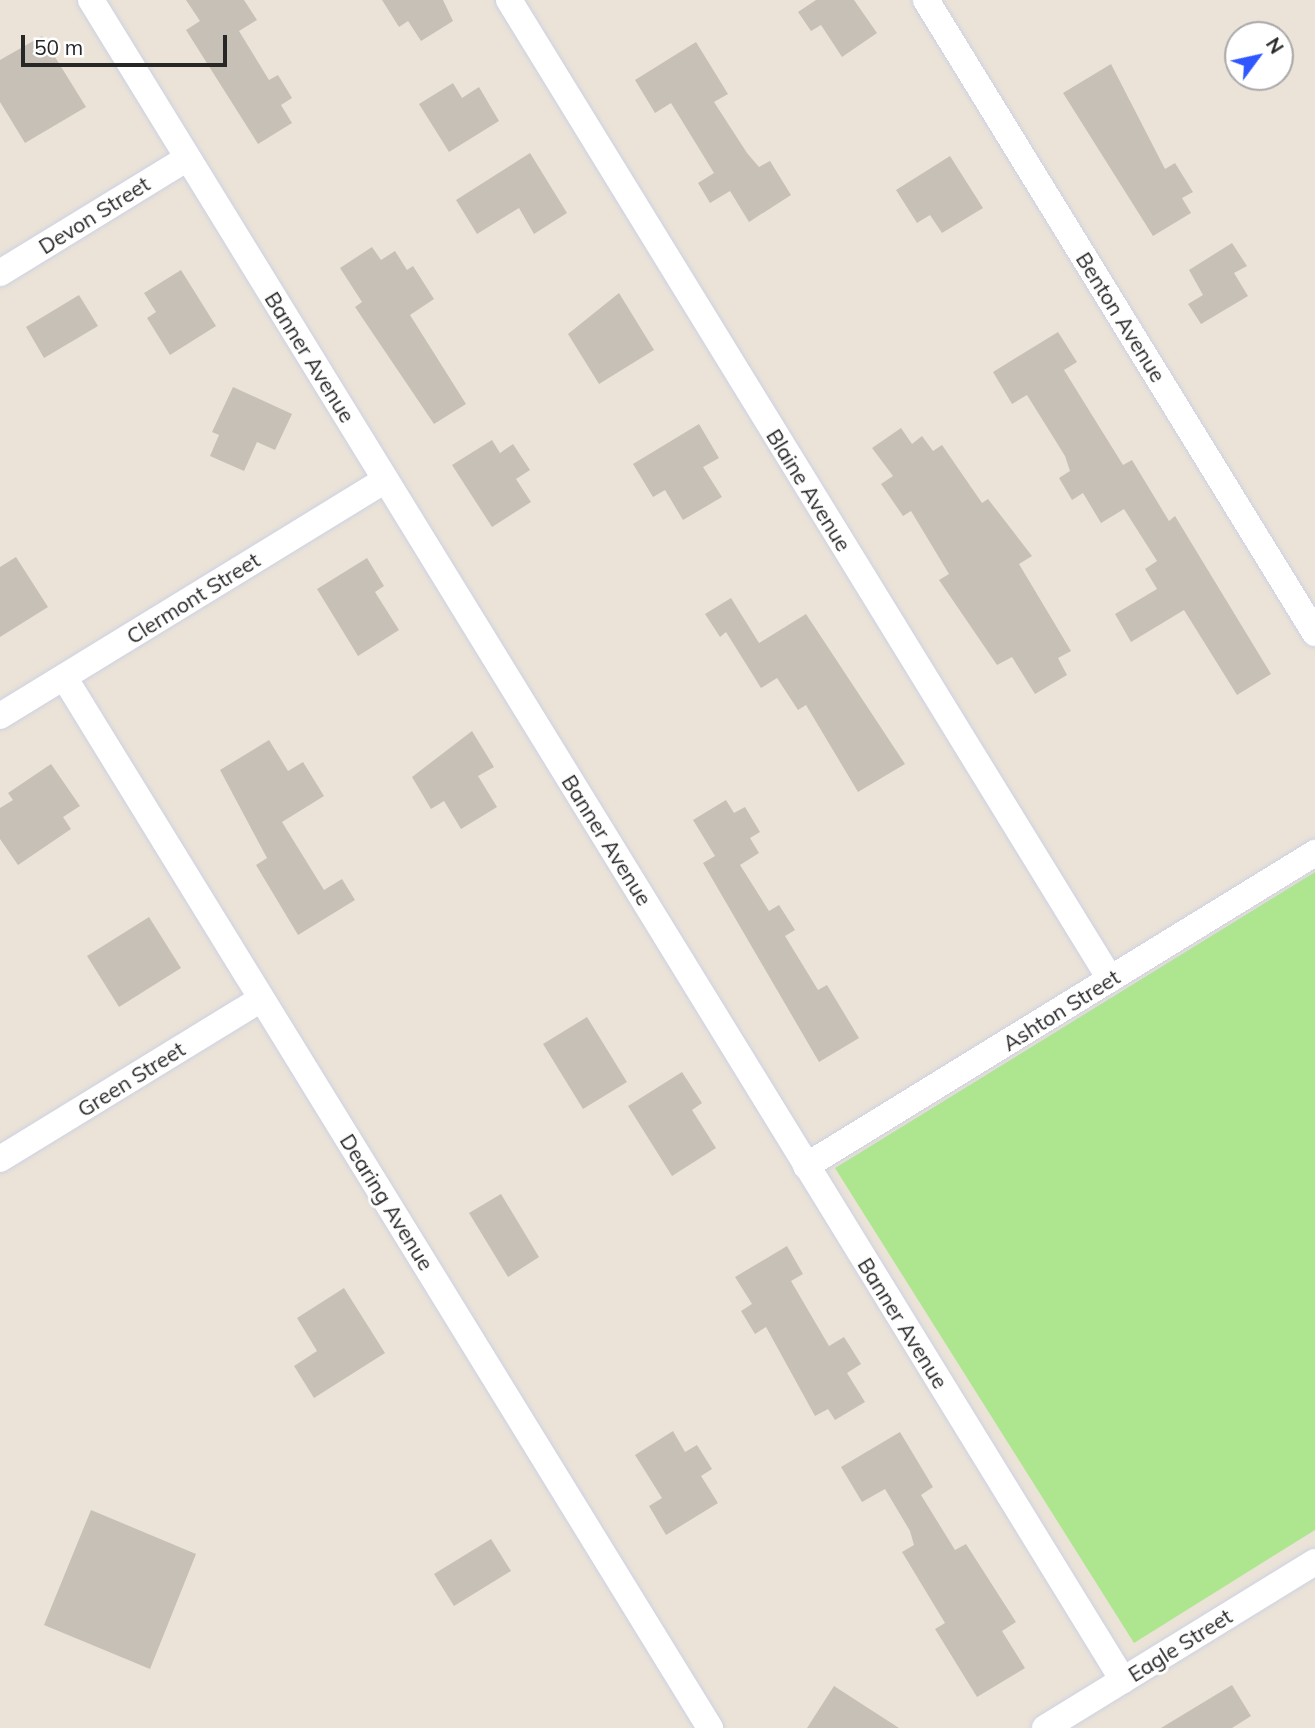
<!DOCTYPE html>
<html>
<head>
<meta charset="utf-8">
<style>
  body { margin:0 }
  #map { position:relative; width:1315px; height:1728px; overflow:hidden; background:#ebe3d7; font-family:Mulish,sans-serif }
  div>[style] { position:absolute }
  .green>* { inset:0; background:#ade68f }
  .building>* { inset:0; background:#c6c0b7 }
  .roads { filter:drop-shadow(0 0 2px #cdd1e2) drop-shadow(0 0 2px #cdd1e2) }
  .minor>* { height:26px; margin:-13px; padding:0 13px; transform-origin:13px; border-radius:13px; background:#fff }
  span { translate:-50% -50%; white-space:nowrap; text-align:center; line-height:1.15; -webkit-text-stroke:6px #fff; paint-order:stroke }
  .street-label { font-size:21px; color:#272727 }
  .north { position:absolute; left:1224px; top:21px; width:70px; height:70px; box-sizing:border-box; background:#fff; border:2px solid #a9a9a9; border-radius:50%; rotate:57deg; font-size:19px; font-weight:700; line-height:28px; text-align:center; color:#272727 }
  .north::after { content:''; display:block; margin:auto; width:24px; height:32px; background:#3056ff; clip-path:polygon(50% 0,100% 100%,50% 72%,0 100%) }
  .scale { position:absolute; left:21px; top:35px; width:206px; height:32px; box-sizing:border-box; border:4px solid #272727; border-top:0; padding-left:9px; font-size:21px; line-height:24px; white-space:nowrap; color:#272727; -webkit-text-stroke:5px #fff; paint-order:stroke }
</style>
</head>
<body>
<div id="map">
  <div class="green">
    <div style="clip-path:polygon(1315px 872px,1315px 1530px,1134px 1643px,835px 1168px)"></div>
  </div>
  <div class="building">
    <div style="clip-path:polygon(186px 0,244px 0,257px 20px,239px 31px,269px 80px,278px 75px,292px 98px,281px 105px,292px 123px,258px 144px,186px 30px,200px 21px)"></div>
    <div style="clip-path:polygon(382px 0,443px 0,453px 21px,421px 41px,408px 21px,399px 27px)"></div>
    <div style="clip-path:polygon(816px 0,854px 0,877px 33px,842px 57px,821px 25px,811px 31px,798px 12px)"></div>
    <div style="clip-path:polygon(42px 36px,86px 107px,25px 143px,0 102px,0 60px)"></div>
    <div style="clip-path:polygon(696px 42px,728px 94px,714px 102px,747px 153px,759px 167px,770px 161px,791px 195px,749px 222px,730px 191px,710px 203px,698px 183px,714px 173px,671px 103px,655px 113px,635px 80px)"></div>
    <div style="clip-path:polygon(1111px 64px,1165px 169px,1175px 163px,1193px 192px,1182px 198px,1191px 213px,1153px 236px,1063px 93px)"></div>
    <div style="clip-path:polygon(453px 83px,462px 98px,479px 87px,499px 121px,449px 152px,419px 104px)"></div>
    <div style="clip-path:polygon(530px 153px,567px 213px,534px 234px,519px 208px,477px 234px,456px 200px)"></div>
    <div style="clip-path:polygon(950px 156px,983px 208px,942px 233px,930px 215px,917px 223px,896px 190px)"></div>
    <div style="clip-path:polygon(1232px 243px,1247px 266px,1234px 273px,1248px 296px,1201px 324px,1188px 304px,1203px 295px,1189px 270px)"></div>
    <div style="clip-path:polygon(372px 247px,381px 260px,395px 251px,407px 270px,413px 266px,434px 299px,410px 315px,466px 404px,434px 424px,355px 307px,362px 302px,340px 268px)"></div>
    <div style="clip-path:polygon(181px 270px,216px 326px,170px 355px,147px 318px,156px 312px,144px 293px)"></div>
    <div style="clip-path:polygon(619px 293px,654px 350px,599px 384px,568px 334px)"></div>
    <div style="clip-path:polygon(79px 295px,98px 326px,44px 358px,26px 327px)"></div>
    <div style="clip-path:polygon(1058px 332px,1077px 362px,1064px 370px,1123px 465px,1132px 460px,1169px 521px,1175px 516px,1271px 674px,1237px 695px,1184px 610px,1131px 642px,1115px 614px,1157px 589px,1145px 569px,1157px 561px,1124px 509px,1101px 523px,1083px 493px,1072px 500px,1059px 478px,1070px 471px,1065px 456px,1027px 395px,1012px 404px,993px 372px)"></div>
    <div style="clip-path:polygon(233px 387px,292px 414px,275px 450px,257px 442px,244px 471px,210px 456px,219px 435px,212px 432px)"></div>
    <div style="clip-path:polygon(699px 424px,719px 458px,703px 467px,722px 497px,683px 520px,665px 490px,653px 497px,633px 464px)"></div>
    <div style="clip-path:polygon(901px 428px,912px 444px,922px 436px,933px 451px,942px 445px,982px 503px,988px 499px,1032px 556px,1019px 564px,1071px 651px,1058px 658px,1067px 675px,1035px 694px,1012px 657px,997px 665px,939px 580px,949px 574px,911px 511px,903px 516px,881px 484px,893px 476px,872px 448px)"></div>
    <div style="clip-path:polygon(492px 440px,500px 453px,513px 444px,530px 470px,516px 479px,531px 502px,492px 527px,452px 465px)"></div>
    <div style="clip-path:polygon(16px 557px,48px 607px,0 637px,0 567px)"></div>
    <div style="clip-path:polygon(367px 558px,384px 586px,375px 592px,399px 630px,358px 656px,317px 589px)"></div>
    <div style="clip-path:polygon(731px 598px,759px 643px,806px 614px,905px 764px,858px 792px,806px 705px,798px 710px,777px 678px,761px 688px,726px 632px,720px 637px,705px 614px)"></div>
    <div style="clip-path:polygon(472px 731px,494px 767px,478px 776px,497px 807px,461px 829px,444px 801px,431px 809px,412px 777px)"></div>
    <div style="clip-path:polygon(269px 740px,288px 771px,303px 762px,324px 796px,282px 822px,324px 890px,342px 879px,355px 900px,298px 935px,256px 865px,267px 858px,220px 770px)"></div>
    <div style="clip-path:polygon(51px 764px,80px 806px,63px 817px,71px 829px,18px 865px,0 839px,0 808px,13px 800px,8px 793px)"></div>
    <div style="clip-path:polygon(726px 800px,734px 813px,745px 807px,760px 832px,750px 838px,759px 853px,740px 865px,769px 911px,779px 905px,795px 930px,785px 936px,818px 990px,827px 985px,859px 1038px,819px 1062px,703px 863px,715px 856px,693px 820px)"></div>
    <div style="clip-path:polygon(149px 917px,181px 968px,119px 1007px,87px 956px)"></div>
    <div style="clip-path:polygon(587px 1017px,627px 1082px,583px 1109px,543px 1044px)"></div>
    <div style="clip-path:polygon(682px 1072px,702px 1103px,692px 1110px,716px 1148px,672px 1176px,628px 1106px)"></div>
    <div style="clip-path:polygon(501px 1194px,539px 1257px,508px 1277px,469px 1213px)"></div>
    <div style="clip-path:polygon(787px 1246px,803px 1274px,791px 1281px,829px 1346px,844px 1337px,861px 1364px,847px 1373px,865px 1402px,835px 1420px,828px 1409px,815px 1416px,766px 1327px,755px 1334px,741px 1311px,752px 1304px,735px 1277px)"></div>
    <div style="clip-path:polygon(344px 1288px,385px 1353px,314px 1398px,294px 1366px,317px 1351px,297px 1318px)"></div>
    <div style="clip-path:polygon(673px 1431px,685px 1452px,697px 1445px,712px 1469px,701px 1476px,718px 1503px,666px 1535px,649px 1506px,662px 1498px,635px 1455px)"></div>
    <div style="clip-path:polygon(900px 1432px,933px 1487px,921px 1495px,955px 1550px,966px 1544px,1016px 1622px,1002px 1631px,1025px 1668px,977px 1697px,935px 1629px,945px 1623px,902px 1552px,914px 1545px,910px 1531px,885px 1489px,862px 1502px,841px 1467px)"></div>
    <div style="clip-path:polygon(91px 1510px,196px 1554px,150px 1669px,44px 1625px)"></div>
    <div style="clip-path:polygon(491px 1539px,511px 1571px,454px 1606px,434px 1574px)"></div>
    <div style="clip-path:polygon(1232px 1685px,1251px 1716px,1232px 1728px,1161px 1728px)"></div>
    <div style="clip-path:polygon(834px 1686px,899px 1728px,807px 1728px)"></div>
  </div>
  <div class="roads">
    <div class="minor">
      <div style="left:91px;top:0;width:1972px;rotate:58.44deg"></div>
      <div style="left:509px;top:0;width:1149px;rotate:58.45deg"></div>
      <div style="left:926px;top:0;width:743px;rotate:58.43deg"></div>
      <div style="left:0;top:273px;width:220px;rotate:-31.5deg"></div>
      <div style="left:64px;top:677px;width:1234px;rotate:58.42deg"></div>
      <div style="left:0;top:716px;width:452px;rotate:-31.5deg"></div>
      <div style="left:0;top:1159px;width:306px;rotate:-31.5deg"></div>
      <div style="left:806px;top:1166px;width:598px;rotate:-31.59deg"></div>
      <div style="left:1045px;top:1728px;width:317px;rotate:-31.6deg"></div>
    </div>
  </div>
  <div class="street-label">
    <span style="left:94px;top:215px;rotate:-32deg">Devon Street</span>
    <span style="left:1121px;top:317px;rotate:58deg">Benton Avenue</span>
    <span style="left:310px;top:357px;rotate:58deg">Banner Avenue</span>
    <span style="left:809px;top:490px;rotate:58deg">Blaine Avenue</span>
    <span style="left:193px;top:598px;rotate:-32deg">Clermont Street</span>
    <span style="left:607px;top:840px;rotate:58deg">Banner Avenue</span>
    <span style="left:1061px;top:1010px;rotate:-32deg">Ashton Street</span>
    <span style="left:131px;top:1079px;rotate:-32deg">Green Street</span>
    <span style="left:387px;top:1202px;rotate:58deg">Dearing Avenue</span>
    <span style="left:903px;top:1323px;rotate:58deg">Banner Avenue</span>
    <span style="left:1180px;top:1645px;rotate:-32deg">Eagle Street</span>
  </div>
  <div class="north">N</div>
  <div class="scale">50 m</div>
</div>
</body>
</html>
